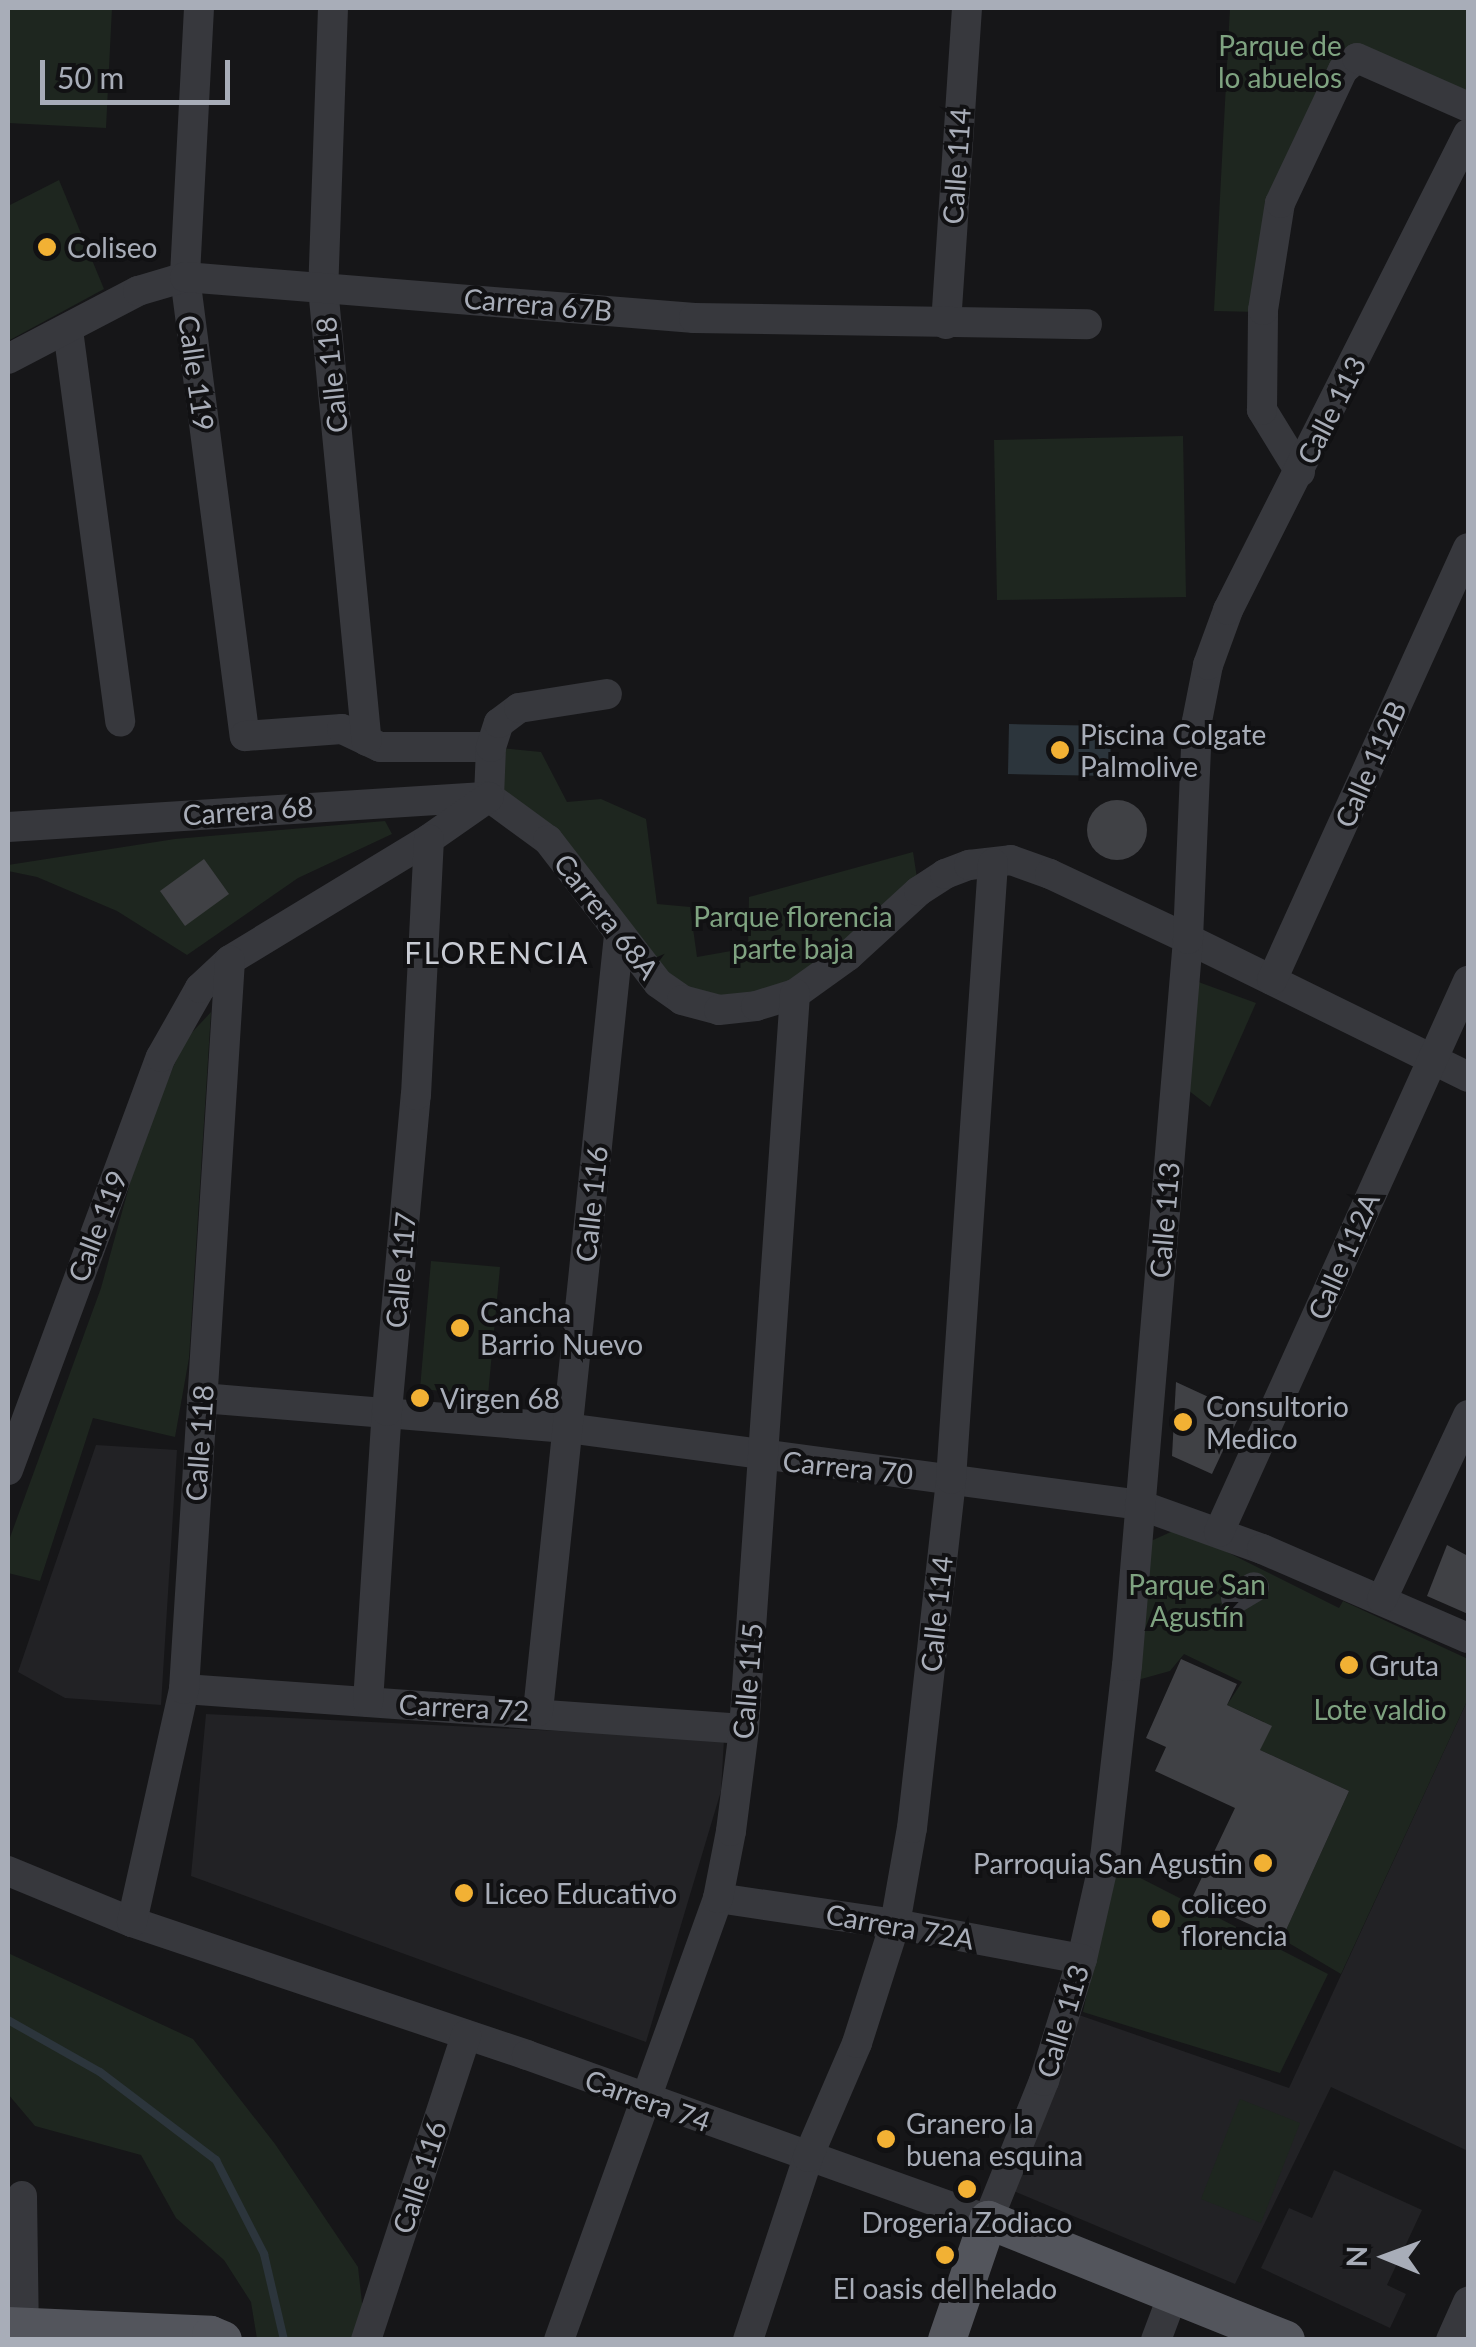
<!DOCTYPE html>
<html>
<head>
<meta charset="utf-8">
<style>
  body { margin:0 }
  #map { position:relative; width:1476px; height:2347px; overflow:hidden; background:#161618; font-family:Lato,sans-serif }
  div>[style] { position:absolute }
  .built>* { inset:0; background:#222225 }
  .green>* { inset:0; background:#1e261f }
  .water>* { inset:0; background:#2c353c }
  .stream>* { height:8px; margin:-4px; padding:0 4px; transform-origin:4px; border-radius:4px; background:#2c353c }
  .building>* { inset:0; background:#404145 }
  .round { border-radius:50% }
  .minor>* { height:30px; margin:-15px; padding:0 15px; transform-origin:15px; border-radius:15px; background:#37383d }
  .major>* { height:38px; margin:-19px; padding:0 19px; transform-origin:19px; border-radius:19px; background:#53555c }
  .dots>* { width:28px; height:28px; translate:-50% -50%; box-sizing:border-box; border:5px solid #111113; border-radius:50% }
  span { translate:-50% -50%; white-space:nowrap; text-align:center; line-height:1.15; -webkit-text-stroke:8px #111113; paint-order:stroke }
  .park-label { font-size:28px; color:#7fa381 }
  .street-label { font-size:28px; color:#a8adb8 }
  .poi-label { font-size:28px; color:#a8adb8 }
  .left { translate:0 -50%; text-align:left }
  .right { translate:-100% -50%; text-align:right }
  .neighbourhood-label { font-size:30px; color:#c9ccd4; letter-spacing:2.5px }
  .frame { position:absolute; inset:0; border:10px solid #a8adb8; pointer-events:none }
  .north { position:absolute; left:1336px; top:2207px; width:100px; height:100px; -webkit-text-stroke:8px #111113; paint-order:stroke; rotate:271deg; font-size:28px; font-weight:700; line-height:40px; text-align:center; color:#a8adb8 }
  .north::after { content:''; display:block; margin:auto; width:35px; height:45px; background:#a8adb8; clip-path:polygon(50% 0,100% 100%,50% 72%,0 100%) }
  .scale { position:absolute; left:40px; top:60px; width:190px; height:45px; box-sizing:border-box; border:5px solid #a8adb8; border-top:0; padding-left:12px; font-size:30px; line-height:35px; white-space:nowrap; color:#a8adb8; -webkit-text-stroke:8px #111113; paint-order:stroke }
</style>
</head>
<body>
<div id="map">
  <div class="built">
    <div style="clip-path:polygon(96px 1445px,177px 1450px,161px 1705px,65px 1698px,18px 1672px)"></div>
    <div style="clip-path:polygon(1468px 1699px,1468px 2151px,1331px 2087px,1235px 2284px,1009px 2189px,1079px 2015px,1289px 2088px)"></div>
    <div style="clip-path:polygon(206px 1714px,724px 1739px,721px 1791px,646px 2042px,191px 1876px)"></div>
    <div style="clip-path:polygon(1334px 2170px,1422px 2210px,1387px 2285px,1406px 2294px,1390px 2328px,1261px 2268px,1289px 2208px,1312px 2218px)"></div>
  </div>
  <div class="green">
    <div style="clip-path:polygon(8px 8px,112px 8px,106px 128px,8px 123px)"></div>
    <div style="clip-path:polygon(1230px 8px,1468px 10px,1468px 102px,1347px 47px,1273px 202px,1258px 312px,1214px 311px)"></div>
    <div style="clip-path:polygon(59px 180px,104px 289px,8px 341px,8px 206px)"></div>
    <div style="clip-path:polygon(1183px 436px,1186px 597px,997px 600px,994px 440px)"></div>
    <div style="clip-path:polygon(491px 747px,541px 752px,567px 802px,601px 799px,646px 819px,657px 904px,690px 907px,697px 957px,748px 948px,749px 897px,913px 852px,919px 891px,787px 986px,733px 1000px,682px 988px,489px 797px)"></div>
    <div style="clip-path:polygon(385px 821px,392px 834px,298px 878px,187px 955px,117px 911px,37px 877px,8px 871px,8px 865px,175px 839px)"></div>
    <div style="clip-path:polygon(1193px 980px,1256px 1003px,1210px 1107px,1180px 1084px)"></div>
    <div style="clip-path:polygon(211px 1012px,189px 1358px,175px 1437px,93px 1418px,40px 1581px,8px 1573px,8px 1543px,101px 1288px,143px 1136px,185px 1040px)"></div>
    <div style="clip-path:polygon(431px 1261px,500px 1267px,488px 1395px,420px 1389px)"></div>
    <div style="clip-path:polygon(1173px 1531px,1217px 1547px,1339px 1608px,1343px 1601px,1468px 1659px,1468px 1699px,1341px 1974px,1282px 1939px,1349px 1791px,1260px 1750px,1264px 1722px,1227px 1705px,1242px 1682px,1184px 1654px,1170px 1671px,1134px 1681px,1151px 1541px)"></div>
    <div style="clip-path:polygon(1113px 1864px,1328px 1974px,1280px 2073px,1083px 2012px)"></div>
    <div style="clip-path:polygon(8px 1953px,193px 2039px,275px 2144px,358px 2267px,366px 2339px,257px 2339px,251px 2302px,224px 2260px,176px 2218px,141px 2155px,35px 2126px,8px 2094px)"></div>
    <div style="clip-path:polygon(1240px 2099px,1300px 2123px,1261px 2223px,1201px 2199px)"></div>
  </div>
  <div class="water">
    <div style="clip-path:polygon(1009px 724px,1111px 726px,1110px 776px,1008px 774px)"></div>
  </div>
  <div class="stream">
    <div style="left:8px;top:2020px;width:106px;rotate:29.5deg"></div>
    <div style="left:100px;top:2072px;width:146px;rotate:37.2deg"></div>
    <div style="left:216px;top:2160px;width:106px;rotate:62.9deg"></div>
    <div style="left:264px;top:2254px;width:88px;rotate:76.9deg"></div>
  </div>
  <div class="building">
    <div class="round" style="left:1087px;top:800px;width:60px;height:60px"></div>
    <div style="clip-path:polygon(204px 859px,229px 894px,185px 926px,160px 891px)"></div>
    <div style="clip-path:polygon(1176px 1382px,1241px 1412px,1212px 1474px,1172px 1456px)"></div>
    <div style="clip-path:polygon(1447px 1545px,1468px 1556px,1468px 1614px,1427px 1596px)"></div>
    <div style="clip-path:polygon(1181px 1659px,1237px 1684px,1227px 1705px,1272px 1726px,1260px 1750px,1349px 1791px,1282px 1939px,1192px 1898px,1235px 1808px,1155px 1771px,1166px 1747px,1146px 1738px)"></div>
  </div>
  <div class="minor">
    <div style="left:199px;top:8px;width:269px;rotate:93deg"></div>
    <div style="left:185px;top:277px;width:463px;rotate:82.6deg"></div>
    <div style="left:245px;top:736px;width:97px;rotate:-4.1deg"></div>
    <div style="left:342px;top:729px;width:42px;rotate:25.3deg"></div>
    <div style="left:380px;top:747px;width:111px"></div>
    <div style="left:333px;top:8px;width:280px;rotate:92deg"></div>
    <div style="left:323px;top:288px;width:455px;rotate:84.5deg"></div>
    <div style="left:946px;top:324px;width:317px;rotate:-86.2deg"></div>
    <div style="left:68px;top:330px;width:395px;rotate:82.4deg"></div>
    <div style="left:8px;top:359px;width:147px;rotate:-27.6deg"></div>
    <div style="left:138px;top:291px;width:49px;rotate:-16.6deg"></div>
    <div style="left:185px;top:277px;width:511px;rotate:4.61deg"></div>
    <div style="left:694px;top:318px;width:393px;rotate:0.9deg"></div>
    <div style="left:1300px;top:472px;width:73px;rotate:-121.5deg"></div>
    <div style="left:1262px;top:410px;width:100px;rotate:-89.4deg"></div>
    <div style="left:1263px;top:310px;width:108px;rotate:-81deg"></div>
    <div style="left:1280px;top:203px;width:147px;rotate:-64.7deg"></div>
    <div style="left:1343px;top:70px;width:18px;rotate:-41deg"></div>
    <div style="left:1357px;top:58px;width:121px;rotate:23.8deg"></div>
    <div style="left:489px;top:797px;width:73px;rotate:36.1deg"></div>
    <div style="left:548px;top:840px;width:180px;rotate:52.4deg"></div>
    <div style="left:658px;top:983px;width:29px;rotate:35deg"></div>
    <div style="left:682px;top:1000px;width:38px;rotate:15deg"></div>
    <div style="left:719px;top:1010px;width:37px;rotate:-6deg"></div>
    <div style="left:756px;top:1006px;width:41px;rotate:-17.1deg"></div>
    <div style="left:795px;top:994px;width:65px;rotate:-35.6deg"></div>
    <div style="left:848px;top:956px;width:96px;rotate:-42.5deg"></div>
    <div style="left:919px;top:891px;width:31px;rotate:-33deg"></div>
    <div style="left:945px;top:874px;width:26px;rotate:-21deg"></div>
    <div style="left:969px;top:865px;width:42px;rotate:-6.8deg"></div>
    <div style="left:1011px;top:860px;width:41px;rotate:19.7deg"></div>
    <div style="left:1050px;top:874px;width:153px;rotate:25.2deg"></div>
    <div style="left:1188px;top:939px;width:312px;rotate:26.2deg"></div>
    <div style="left:489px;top:797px;width:50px;rotate:-87.7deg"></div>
    <div style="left:491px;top:747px;width:25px;rotate:-72deg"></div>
    <div style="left:499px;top:723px;width:25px;rotate:-37deg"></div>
    <div style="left:519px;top:708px;width:89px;rotate:-9deg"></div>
    <div style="left:8px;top:827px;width:481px;rotate:-3.6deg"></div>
    <div style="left:1272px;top:980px;width:474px;rotate:-65.6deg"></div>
    <div style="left:202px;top:1398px;width:366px;rotate:4.7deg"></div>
    <div style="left:567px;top:1428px;width:578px;rotate:7.65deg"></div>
    <div style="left:1140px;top:1505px;width:130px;rotate:19.8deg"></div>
    <div style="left:1262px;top:1549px;width:224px;rotate:23.4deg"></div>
    <div style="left:8px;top:1470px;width:440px;rotate:-69.7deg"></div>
    <div style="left:161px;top:1057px;width:79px;rotate:-60.5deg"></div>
    <div style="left:200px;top:988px;width:41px;rotate:-43deg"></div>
    <div style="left:230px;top:960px;width:233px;rotate:-31.3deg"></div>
    <div style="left:429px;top:839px;width:73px;rotate:-35deg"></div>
    <div style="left:1219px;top:1532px;width:605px;rotate:-65.68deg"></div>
    <div style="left:1236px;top:1598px;width:21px;rotate:-31deg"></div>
    <div style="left:1382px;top:1599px;width:203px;rotate:-64.9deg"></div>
    <div style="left:184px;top:1689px;width:561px;rotate:4.09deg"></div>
    <div style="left:368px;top:1702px;width:292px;rotate:-86.3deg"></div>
    <div style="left:387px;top:1411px;width:317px;rotate:-84.8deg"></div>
    <div style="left:416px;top:1095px;width:256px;rotate:-87.1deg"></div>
    <div style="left:538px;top:1711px;width:780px;rotate:-84.04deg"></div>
    <div style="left:8px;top:1871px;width:134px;rotate:22.4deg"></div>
    <div style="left:132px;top:1922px;width:417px;rotate:18.6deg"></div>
    <div style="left:527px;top:2055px;width:490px;rotate:19.7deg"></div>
    <div style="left:988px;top:2220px;width:150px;rotate:-68.1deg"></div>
    <div style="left:1044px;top:2081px;width:128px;rotate:-72.7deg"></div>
    <div style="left:1082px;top:1959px;width:104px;rotate:-77.2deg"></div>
    <div style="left:1105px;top:1858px;width:193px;rotate:-83.5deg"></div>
    <div style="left:1127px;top:1666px;width:730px;rotate:-85.2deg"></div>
    <div style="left:1188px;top:939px;width:218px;rotate:-87.6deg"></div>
    <div style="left:1197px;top:721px;width:57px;rotate:-78.9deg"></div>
    <div style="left:1208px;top:665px;width:59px;rotate:-70deg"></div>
    <div style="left:1228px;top:610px;width:533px;rotate:-63.24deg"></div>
    <div style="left:718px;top:1898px;width:179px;rotate:8.4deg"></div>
    <div style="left:895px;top:1924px;width:190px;rotate:10.6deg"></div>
    <div style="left:132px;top:1922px;width:239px;rotate:-77.4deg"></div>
    <div style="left:184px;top:1689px;width:730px;rotate:-86.39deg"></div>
    <div style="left:22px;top:2196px;width:144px;rotate:89.2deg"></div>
    <div style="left:366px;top:2340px;width:321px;rotate:-71.8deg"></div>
    <div style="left:559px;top:2340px;width:470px;rotate:-70.2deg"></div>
    <div style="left:718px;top:1898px;width:68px;rotate:-79deg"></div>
    <div style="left:731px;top:1831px;width:103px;rotate:-82.7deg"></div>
    <div style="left:744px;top:1729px;width:737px;rotate:-86.03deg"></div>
    <div style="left:748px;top:2340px;width:193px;rotate:-71.8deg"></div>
    <div style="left:808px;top:2157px;width:124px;rotate:-66.7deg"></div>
    <div style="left:857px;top:2043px;width:125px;rotate:-72.3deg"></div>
    <div style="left:895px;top:1924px;width:97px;rotate:-80deg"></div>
    <div style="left:912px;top:1828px;width:351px;rotate:-83.6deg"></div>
    <div style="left:951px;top:1479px;width:617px;rotate:-86.1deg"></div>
    <div style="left:1156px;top:2340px;width:51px;rotate:-69.4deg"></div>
    <div style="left:1451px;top:2340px;width:42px;rotate:-65.9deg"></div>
  </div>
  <div class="major">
    <div style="left:8px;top:2326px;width:203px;rotate:2.5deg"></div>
    <div style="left:211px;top:2335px;width:13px;rotate:23deg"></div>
    <div style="left:947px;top:2340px;width:127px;rotate:-71.1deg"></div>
    <div style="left:988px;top:2220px;width:321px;rotate:21.9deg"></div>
  </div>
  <div class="dots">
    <div style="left:47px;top:247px;background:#f2b134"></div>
    <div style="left:1060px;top:750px;background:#f2b134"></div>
    <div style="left:460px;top:1328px;background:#f2b134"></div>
    <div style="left:420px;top:1398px;background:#f2b134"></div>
    <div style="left:1183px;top:1422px;background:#f2b134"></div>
    <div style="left:1349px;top:1665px;background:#f2b134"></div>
    <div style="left:1263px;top:1863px;background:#f2b134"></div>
    <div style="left:464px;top:1893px;background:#f2b134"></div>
    <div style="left:1161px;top:1919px;background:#f2b134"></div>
    <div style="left:886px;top:2139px;background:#f2b134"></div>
    <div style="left:967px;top:2189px;background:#f2b134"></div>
    <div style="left:945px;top:2255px;background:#f2b134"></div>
  </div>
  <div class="park-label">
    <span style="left:1280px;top:61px">Parque de<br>lo abuelos</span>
    <span style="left:793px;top:932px">Parque florencia<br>parte baja</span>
    <span style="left:1197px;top:1600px">Parque San<br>Agustín</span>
    <span style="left:1380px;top:1709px">Lote valdio</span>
  </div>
  <div class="street-label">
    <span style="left:956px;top:166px;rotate:-86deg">Calle 114</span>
    <span style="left:538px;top:304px;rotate:5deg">Carrera 67B</span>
    <span style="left:197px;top:373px;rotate:82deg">Calle 119</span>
    <span style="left:331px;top:375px;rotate:-96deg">Calle 118</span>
    <span style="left:1331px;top:410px;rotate:-63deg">Calle 113</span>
    <span style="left:1370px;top:764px;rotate:-66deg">Calle 112B</span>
    <span style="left:248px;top:810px;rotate:-4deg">Carrera 68</span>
    <span style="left:607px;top:916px;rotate:52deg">Carrera 68A</span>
    <span style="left:591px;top:1204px;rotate:-84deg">Calle 116</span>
    <span style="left:1164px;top:1220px;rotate:-85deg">Calle 113</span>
    <span style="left:97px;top:1226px;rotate:-69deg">Calle 119</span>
    <span style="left:1343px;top:1256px;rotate:-66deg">Calle 112A</span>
    <span style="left:400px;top:1270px;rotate:-85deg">Calle 117</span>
    <span style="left:199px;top:1443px;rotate:-86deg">Calle 118</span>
    <span style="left:848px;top:1467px;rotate:6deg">Carrera 70</span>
    <span style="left:936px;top:1614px;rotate:-84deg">Calle 114</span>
    <span style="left:747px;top:1681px;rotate:-85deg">Calle 115</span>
    <span style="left:464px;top:1707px;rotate:3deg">Carrera 72</span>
    <span style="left:900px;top:1926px;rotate:10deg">Carrera 72A</span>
    <span style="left:1062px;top:2021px;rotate:-73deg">Calle 113</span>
    <span style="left:648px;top:2100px;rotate:20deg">Carrera 74</span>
    <span style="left:419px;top:2177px;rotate:-72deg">Calle 116</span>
  </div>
  <div class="poi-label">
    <span class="left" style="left:67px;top:247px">Coliseo</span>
    <span class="left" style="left:1080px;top:750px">Piscina Colgate<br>Palmolive</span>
    <span class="left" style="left:480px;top:1328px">Cancha<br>Barrio Nuevo</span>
    <span class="left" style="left:440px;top:1398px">Virgen 68</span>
    <span class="left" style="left:1206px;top:1422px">Consultorio<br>Medico</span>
    <span class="left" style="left:1369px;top:1665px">Gruta</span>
    <span class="right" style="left:1243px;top:1863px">Parroquia San Agustin</span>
    <span class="left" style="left:484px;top:1893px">Liceo Educativo</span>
    <span class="left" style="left:1181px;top:1919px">coliceo<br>florencia</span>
    <span class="left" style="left:906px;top:2139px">Granero la<br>buena esquina</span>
    <span style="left:967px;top:2222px">Drogeria Zodiaco</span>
    <span style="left:945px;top:2288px">El oasis del helado</span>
  </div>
  <div class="neighbourhood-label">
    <span style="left:497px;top:952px">FLORENCIA</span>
  </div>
  <div class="frame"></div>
  <div class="north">N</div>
  <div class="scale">50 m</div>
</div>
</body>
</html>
